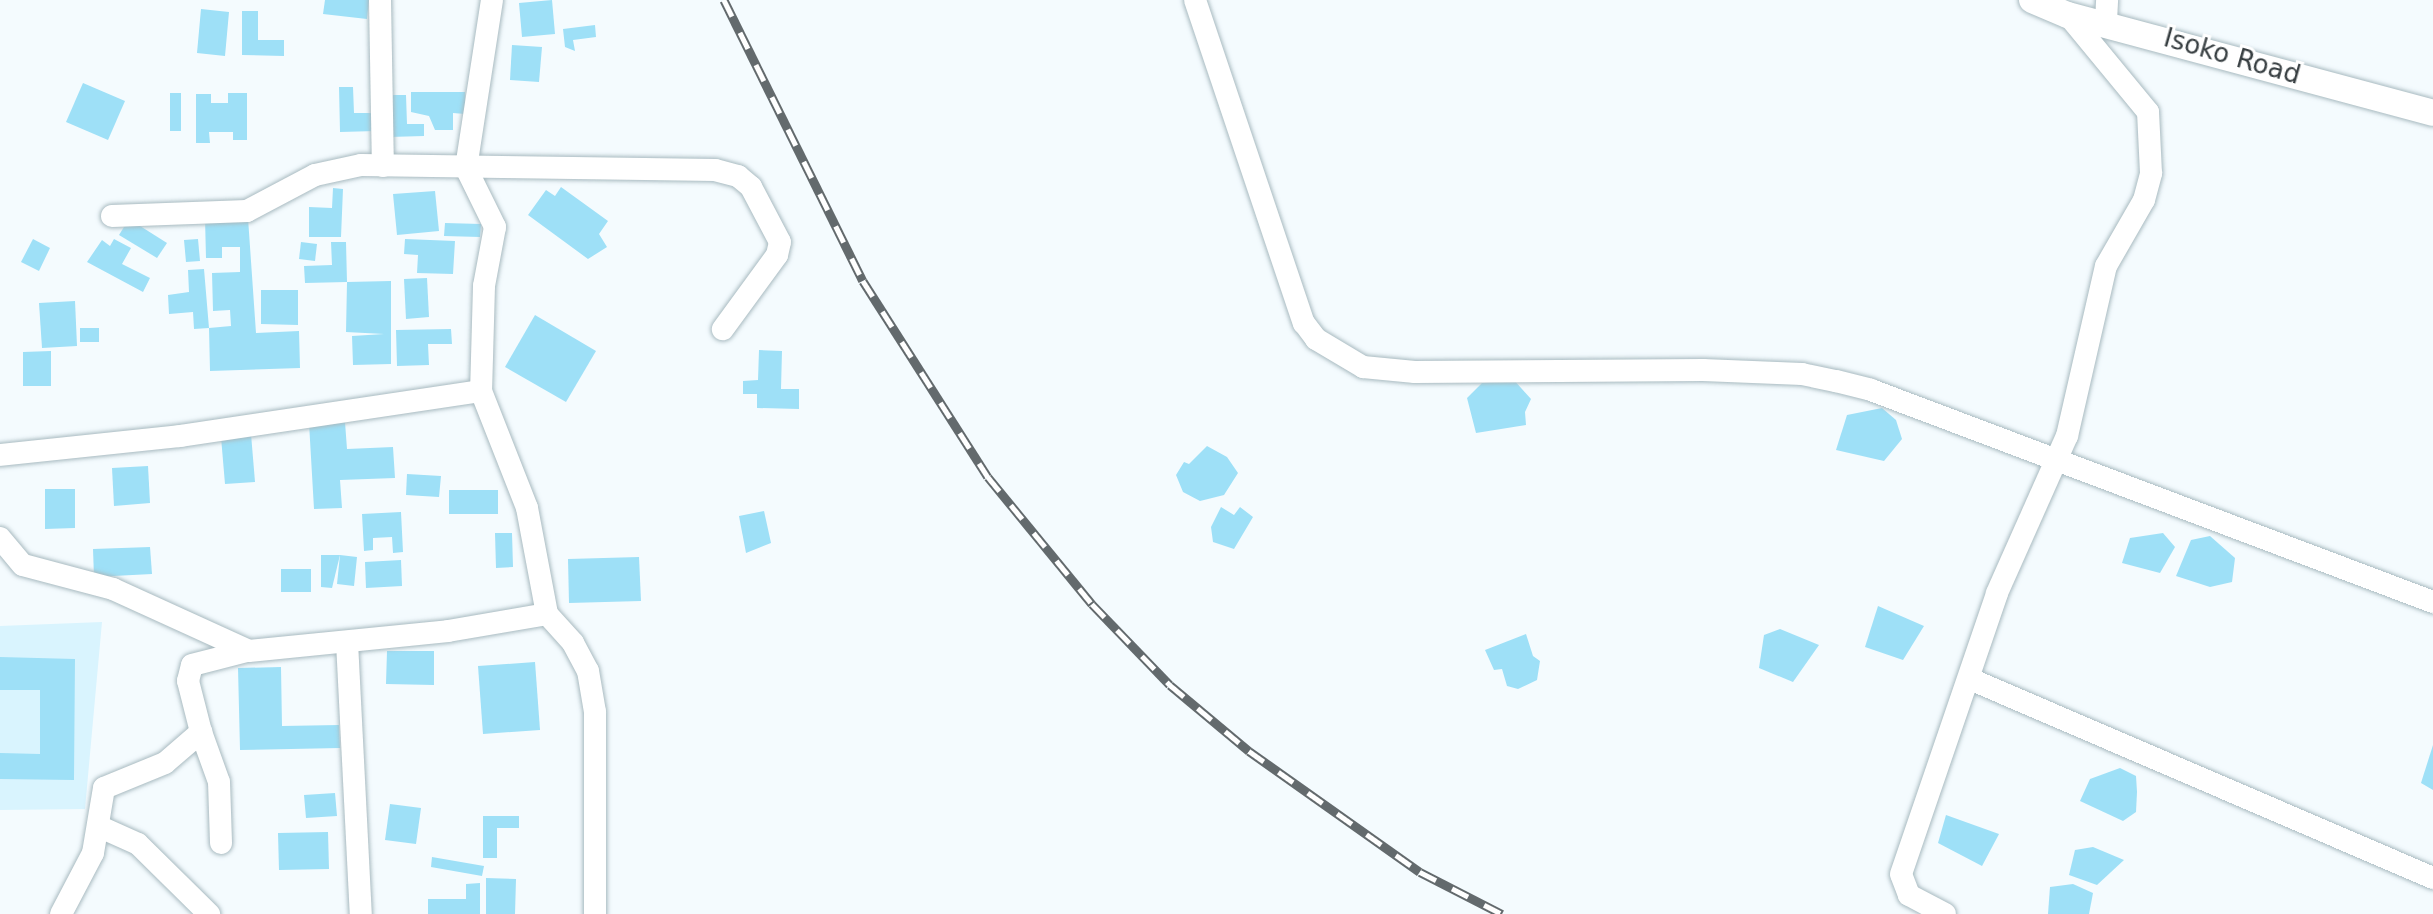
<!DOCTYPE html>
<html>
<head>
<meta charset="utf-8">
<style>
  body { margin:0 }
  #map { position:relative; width:2433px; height:914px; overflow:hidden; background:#f4fbfe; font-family:"DejaVu Sans",sans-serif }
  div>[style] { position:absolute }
  .built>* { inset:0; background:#d9f4fe }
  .building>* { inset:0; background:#9ee0f7 }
  .roads { filter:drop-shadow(0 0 2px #a8bac0) drop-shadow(0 0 2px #a8bac0) }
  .minor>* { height:22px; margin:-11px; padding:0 11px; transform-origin:11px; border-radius:11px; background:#fff }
  .tertiary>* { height:26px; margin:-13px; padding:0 13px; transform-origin:13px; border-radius:13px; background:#fff }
  .rail>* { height:9px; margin-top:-4.5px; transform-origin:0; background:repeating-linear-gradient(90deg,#fff 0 18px,#636a6d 0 36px); box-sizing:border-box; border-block:2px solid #636a6d }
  span { translate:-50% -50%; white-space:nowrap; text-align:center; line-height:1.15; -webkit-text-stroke:6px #fff; paint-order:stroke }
  .street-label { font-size:26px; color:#373e41 }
</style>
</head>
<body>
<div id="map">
  <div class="built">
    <div style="clip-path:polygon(102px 622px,85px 809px,0 810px,0 626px)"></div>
  </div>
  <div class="building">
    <div style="clip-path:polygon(325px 0,369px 0,367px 19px,323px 14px)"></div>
    <div style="clip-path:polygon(552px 0,555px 34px,522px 37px,519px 3px)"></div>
    <div style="clip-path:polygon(201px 9px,229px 12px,225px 56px,197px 53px)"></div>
    <div style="clip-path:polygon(242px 11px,258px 11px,258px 40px,284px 40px,284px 56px,242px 55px)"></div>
    <div style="clip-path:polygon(595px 25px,596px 37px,573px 40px,575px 51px,565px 47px,563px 29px)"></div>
    <div style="clip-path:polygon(512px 45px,542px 47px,539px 82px,510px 80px)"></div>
    <div style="clip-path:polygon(83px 83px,125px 101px,108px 140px,66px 122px)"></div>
    <div style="clip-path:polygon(339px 87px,353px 87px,354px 113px,375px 113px,376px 131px,340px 132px)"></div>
    <div style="clip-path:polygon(411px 92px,465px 92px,465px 114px,453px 113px,453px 130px,435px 130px,429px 116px,411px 112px)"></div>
    <div style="clip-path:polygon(170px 93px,181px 93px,181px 131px,170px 131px)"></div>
    <div style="clip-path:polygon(228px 93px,247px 93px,247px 140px,233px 140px,233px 132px,209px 132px,210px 143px,196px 143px,196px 94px,211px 94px,211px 103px,228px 103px)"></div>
    <div style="clip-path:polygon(388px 95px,406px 95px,407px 124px,424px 124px,424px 136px,389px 137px)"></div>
    <div style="clip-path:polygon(561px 187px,608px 221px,599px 234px,607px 247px,588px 259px,528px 215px,546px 190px,555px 196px)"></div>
    <div style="clip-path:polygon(333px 188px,343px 189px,341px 237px,309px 237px,309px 207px,332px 208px)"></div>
    <div style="clip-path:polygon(435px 191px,439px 231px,397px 235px,393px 194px)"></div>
    <div style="clip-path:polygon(205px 218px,248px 218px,256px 333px,299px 331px,300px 368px,210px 371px,209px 328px,231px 326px,230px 310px,213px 311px,212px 273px,240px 272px,240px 247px,222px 247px,222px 258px,206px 258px)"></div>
    <div style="clip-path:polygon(129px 219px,167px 243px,157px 258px,119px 235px)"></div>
    <div style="clip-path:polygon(445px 223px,481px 224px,480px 237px,444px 236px)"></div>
    <div style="clip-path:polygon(33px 239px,50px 248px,39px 271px,21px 262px)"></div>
    <div style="clip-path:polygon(114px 239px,131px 248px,122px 264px,150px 278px,143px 292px,87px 262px,102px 240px,110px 246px)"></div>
    <div style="clip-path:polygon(198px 239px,200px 261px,186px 262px,184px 240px)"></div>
    <div style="clip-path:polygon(405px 239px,455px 241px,453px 274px,417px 273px,418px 255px,404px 254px)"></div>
    <div style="clip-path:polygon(301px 242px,317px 244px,315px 261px,299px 259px)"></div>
    <div style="clip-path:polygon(331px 242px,346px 242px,347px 282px,305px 283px,304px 266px,332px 265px)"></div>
    <div style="clip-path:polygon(204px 269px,209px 328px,194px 329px,193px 312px,169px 314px,168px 295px,189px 292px,188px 270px)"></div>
    <div style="clip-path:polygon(427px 278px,429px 317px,406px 319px,404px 279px)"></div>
    <div style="clip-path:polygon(391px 281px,391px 364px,353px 365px,352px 336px,384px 334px,346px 332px,347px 282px)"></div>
    <div style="clip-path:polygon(261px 290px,298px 290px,298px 325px,261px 324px)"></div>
    <div style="clip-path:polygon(75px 301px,77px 346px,42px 348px,39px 303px)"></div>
    <div style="clip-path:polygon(535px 315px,596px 351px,566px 402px,505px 367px)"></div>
    <div style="clip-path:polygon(80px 328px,99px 328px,99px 342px,80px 342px)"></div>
    <div style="clip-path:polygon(451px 329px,452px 344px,428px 344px,429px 365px,397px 366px,396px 330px)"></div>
    <div style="clip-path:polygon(759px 350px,782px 351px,781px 389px,799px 389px,799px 409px,757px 408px,757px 394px,743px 394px,743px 381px,758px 380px)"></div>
    <div style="clip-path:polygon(51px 351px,51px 386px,23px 386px,23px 352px)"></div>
    <div style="clip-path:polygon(1513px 379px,1531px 399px,1525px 412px,1526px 425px,1476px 433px,1467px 398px,1482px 383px)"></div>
    <div style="clip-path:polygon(1882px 408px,1896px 420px,1902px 439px,1884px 461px,1836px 450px,1847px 415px)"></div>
    <div style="clip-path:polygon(345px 422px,347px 449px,393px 447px,395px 478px,340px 480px,342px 508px,314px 509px,309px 423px)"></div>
    <div style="clip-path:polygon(251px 434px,255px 482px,225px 484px,221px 437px)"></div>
    <div style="clip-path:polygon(1207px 446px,1227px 457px,1238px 473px,1224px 495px,1200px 501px,1183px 492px,1176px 475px,1184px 462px,1189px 464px)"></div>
    <div style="clip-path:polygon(148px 466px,150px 503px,114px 506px,112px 468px)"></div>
    <div style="clip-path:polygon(407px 474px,441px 476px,439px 497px,406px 495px)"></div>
    <div style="clip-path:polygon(45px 489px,75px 489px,75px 528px,45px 529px)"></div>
    <div style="clip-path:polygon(449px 490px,498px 490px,498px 514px,449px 514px)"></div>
    <div style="clip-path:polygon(1221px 507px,1234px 515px,1240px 507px,1253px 517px,1234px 549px,1213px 542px,1211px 527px)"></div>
    <div style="clip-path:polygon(764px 511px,771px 543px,746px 553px,739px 516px)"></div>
    <div style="clip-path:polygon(401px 512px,403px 552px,393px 553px,392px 537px,373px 538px,373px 550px,364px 551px,362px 514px)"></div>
    <div style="clip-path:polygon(495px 533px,512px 533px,513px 567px,496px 568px)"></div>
    <div style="clip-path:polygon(2163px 533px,2175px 547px,2160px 573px,2122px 563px,2130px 538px)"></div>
    <div style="clip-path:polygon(2210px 536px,2235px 558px,2232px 582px,2210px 587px,2176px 576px,2191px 540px)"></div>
    <div style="clip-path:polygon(150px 547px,152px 574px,94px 577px,93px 549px)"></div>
    <div style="clip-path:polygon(321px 555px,340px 555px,332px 588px,321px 587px)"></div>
    <div style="clip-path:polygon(340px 555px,357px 557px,354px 586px,337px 584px)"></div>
    <div style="clip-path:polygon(639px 557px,641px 601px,569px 603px,568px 559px)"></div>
    <div style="clip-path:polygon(401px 560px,402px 586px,366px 588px,365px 562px)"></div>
    <div style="clip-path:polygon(281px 569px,311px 569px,311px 592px,281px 592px)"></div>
    <div style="clip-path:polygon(1878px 606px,1924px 626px,1903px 660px,1865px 647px)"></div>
    <div style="clip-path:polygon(1780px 629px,1819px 645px,1793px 682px,1759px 668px,1764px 635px)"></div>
    <div style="clip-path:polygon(1526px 634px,1533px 656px,1540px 661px,1537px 680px,1518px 689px,1507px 686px,1502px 669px,1494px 670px,1485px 650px)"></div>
    <div style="clip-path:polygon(387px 651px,434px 651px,434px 685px,386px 684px)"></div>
    <div style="clip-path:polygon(0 657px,75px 659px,74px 780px,0 779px,0 753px,40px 754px,40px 690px,0 690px)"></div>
    <div style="clip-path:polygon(535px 662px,540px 730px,483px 734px,478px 666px)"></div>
    <div style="clip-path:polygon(281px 667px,282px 726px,339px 725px,340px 748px,240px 750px,238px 668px)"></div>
    <div style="clip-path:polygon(2433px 745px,2433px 790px,2421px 783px)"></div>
    <div style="clip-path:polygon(2120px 768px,2136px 776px,2137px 792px,2136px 812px,2123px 821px,2080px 801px,2090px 779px)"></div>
    <div style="clip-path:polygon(335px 793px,337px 816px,306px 818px,304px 795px)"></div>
    <div style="clip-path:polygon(390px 804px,421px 808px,416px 844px,385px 840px)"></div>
    <div style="clip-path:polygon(1946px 815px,1999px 834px,1982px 866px,1938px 843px)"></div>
    <div style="clip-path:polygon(483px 816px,519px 816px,519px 828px,497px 828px,497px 858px,483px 858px)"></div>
    <div style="clip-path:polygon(328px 832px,329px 869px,279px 870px,278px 833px)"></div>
    <div style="clip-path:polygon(2093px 847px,2124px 860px,2097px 885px,2069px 875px,2075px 850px)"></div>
    <div style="clip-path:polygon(432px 857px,484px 866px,482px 876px,431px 867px)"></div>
    <div style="clip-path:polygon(486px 878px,516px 879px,515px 914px,486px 914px)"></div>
    <div style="clip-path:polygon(480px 883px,480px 914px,428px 914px,428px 899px,466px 899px,466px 884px)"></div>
    <div style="clip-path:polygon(2073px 884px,2093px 893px,2089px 914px,2048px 914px,2050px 887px)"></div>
  </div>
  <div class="roads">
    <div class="minor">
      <div style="left:380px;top:0;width:166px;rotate:89deg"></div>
      <div style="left:492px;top:0;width:170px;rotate:98.8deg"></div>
      <div style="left:466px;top:168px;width:66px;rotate:63.8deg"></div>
      <div style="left:495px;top:227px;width:60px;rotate:100.6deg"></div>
      <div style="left:484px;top:286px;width:105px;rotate:91.6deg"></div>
      <div style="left:481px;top:391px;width:126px;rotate:68.5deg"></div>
      <div style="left:527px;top:508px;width:108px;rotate:79.3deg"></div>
      <div style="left:547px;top:614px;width:39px;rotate:48deg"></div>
      <div style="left:573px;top:643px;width:32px;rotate:62deg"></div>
      <div style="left:588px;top:671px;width:42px;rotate:80.3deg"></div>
      <div style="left:595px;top:712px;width:202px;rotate:90deg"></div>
      <div style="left:1195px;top:0;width:341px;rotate:71.4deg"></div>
      <div style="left:1304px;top:323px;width:20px;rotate:53deg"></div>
      <div style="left:1316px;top:339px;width:55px;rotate:30.8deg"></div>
      <div style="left:1363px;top:367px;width:52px;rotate:5.5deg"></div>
      <div style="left:1415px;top:372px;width:288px;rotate:-0.4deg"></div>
      <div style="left:1703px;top:370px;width:99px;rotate:2.3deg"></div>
      <div style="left:1802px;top:374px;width:35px;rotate:12deg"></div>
      <div style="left:1836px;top:381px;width:36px;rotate:14deg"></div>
      <div style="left:1871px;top:390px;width:601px;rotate:20.67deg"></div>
      <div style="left:2106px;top:21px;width:21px;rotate:-87deg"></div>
      <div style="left:112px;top:216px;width:135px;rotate:-2.1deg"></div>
      <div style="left:247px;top:211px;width:77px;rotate:-27.9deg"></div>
      <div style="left:315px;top:175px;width:47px;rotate:-12.3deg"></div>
      <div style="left:361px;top:165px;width:354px;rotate:0.8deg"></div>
      <div style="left:715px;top:170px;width:24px;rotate:15deg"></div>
      <div style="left:738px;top:176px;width:17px;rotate:40deg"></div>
      <div style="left:751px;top:187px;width:62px;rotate:62.2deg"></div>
      <div style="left:780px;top:242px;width:13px;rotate:103deg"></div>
      <div style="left:777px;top:255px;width:92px;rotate:126.1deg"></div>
      <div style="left:0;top:455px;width:181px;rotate:-6deg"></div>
      <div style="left:180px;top:436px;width:304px;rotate:-8.5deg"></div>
      <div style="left:0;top:538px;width:35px;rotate:50deg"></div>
      <div style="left:23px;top:565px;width:93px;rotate:14.9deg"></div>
      <div style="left:113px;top:589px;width:149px;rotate:24.5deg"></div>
      <div style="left:249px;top:651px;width:200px;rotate:-5.7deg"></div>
      <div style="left:448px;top:631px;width:100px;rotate:-9.7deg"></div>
      <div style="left:347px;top:642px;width:272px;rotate:87.1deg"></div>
      <div style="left:1970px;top:679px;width:504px;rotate:23.26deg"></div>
      <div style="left:201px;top:732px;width:53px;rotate:70.2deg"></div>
      <div style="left:219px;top:782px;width:61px;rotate:88.1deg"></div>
      <div style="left:98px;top:826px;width:44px;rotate:24.2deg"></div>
      <div style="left:138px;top:844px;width:100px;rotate:44.6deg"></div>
      <div style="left:61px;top:914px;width:69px;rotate:-62.3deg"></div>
      <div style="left:93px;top:853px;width:66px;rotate:-80.4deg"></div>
      <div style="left:104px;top:788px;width:66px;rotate:-22.3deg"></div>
      <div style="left:165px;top:763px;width:48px;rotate:-40.7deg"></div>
      <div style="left:201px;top:732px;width:53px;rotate:-104.3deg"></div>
      <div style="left:188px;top:681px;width:16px;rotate:-76deg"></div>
      <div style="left:192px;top:665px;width:57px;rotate:-14.3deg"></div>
      <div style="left:1945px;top:914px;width:41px;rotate:-152.2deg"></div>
      <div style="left:1909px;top:895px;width:22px;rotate:-111deg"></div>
      <div style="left:1901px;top:874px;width:297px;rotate:-71.1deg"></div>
      <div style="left:1997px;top:593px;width:172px;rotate:-66deg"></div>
      <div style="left:2067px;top:436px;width:174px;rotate:-77.1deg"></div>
      <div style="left:2106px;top:266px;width:76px;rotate:-60.1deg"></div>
      <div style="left:2144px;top:200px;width:28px;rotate:-75deg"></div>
      <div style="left:2151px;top:173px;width:61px;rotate:-92.8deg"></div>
      <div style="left:2148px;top:112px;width:126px;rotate:-129.5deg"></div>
    </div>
    <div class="tertiary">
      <div style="left:2032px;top:0;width:39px;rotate:23deg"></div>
      <div style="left:2068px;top:15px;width:378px;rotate:15deg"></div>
    </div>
  </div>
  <div class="rail">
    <div style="left:724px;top:0;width:313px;rotate:63.7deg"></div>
    <div style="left:863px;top:281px;width:232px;rotate:57.5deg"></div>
    <div style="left:988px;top:477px;width:164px;rotate:50.7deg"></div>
    <div style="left:1092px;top:604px;width:112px;rotate:46.1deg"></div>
    <div style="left:1170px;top:685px;width:103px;rotate:39.9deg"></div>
    <div style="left:1249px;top:751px;width:209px;rotate:35.3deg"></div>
    <div style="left:1420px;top:872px;width:92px;rotate:27.1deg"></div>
  </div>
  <div class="street-label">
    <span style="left:2232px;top:57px;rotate:16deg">Isoko Road</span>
  </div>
</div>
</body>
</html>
